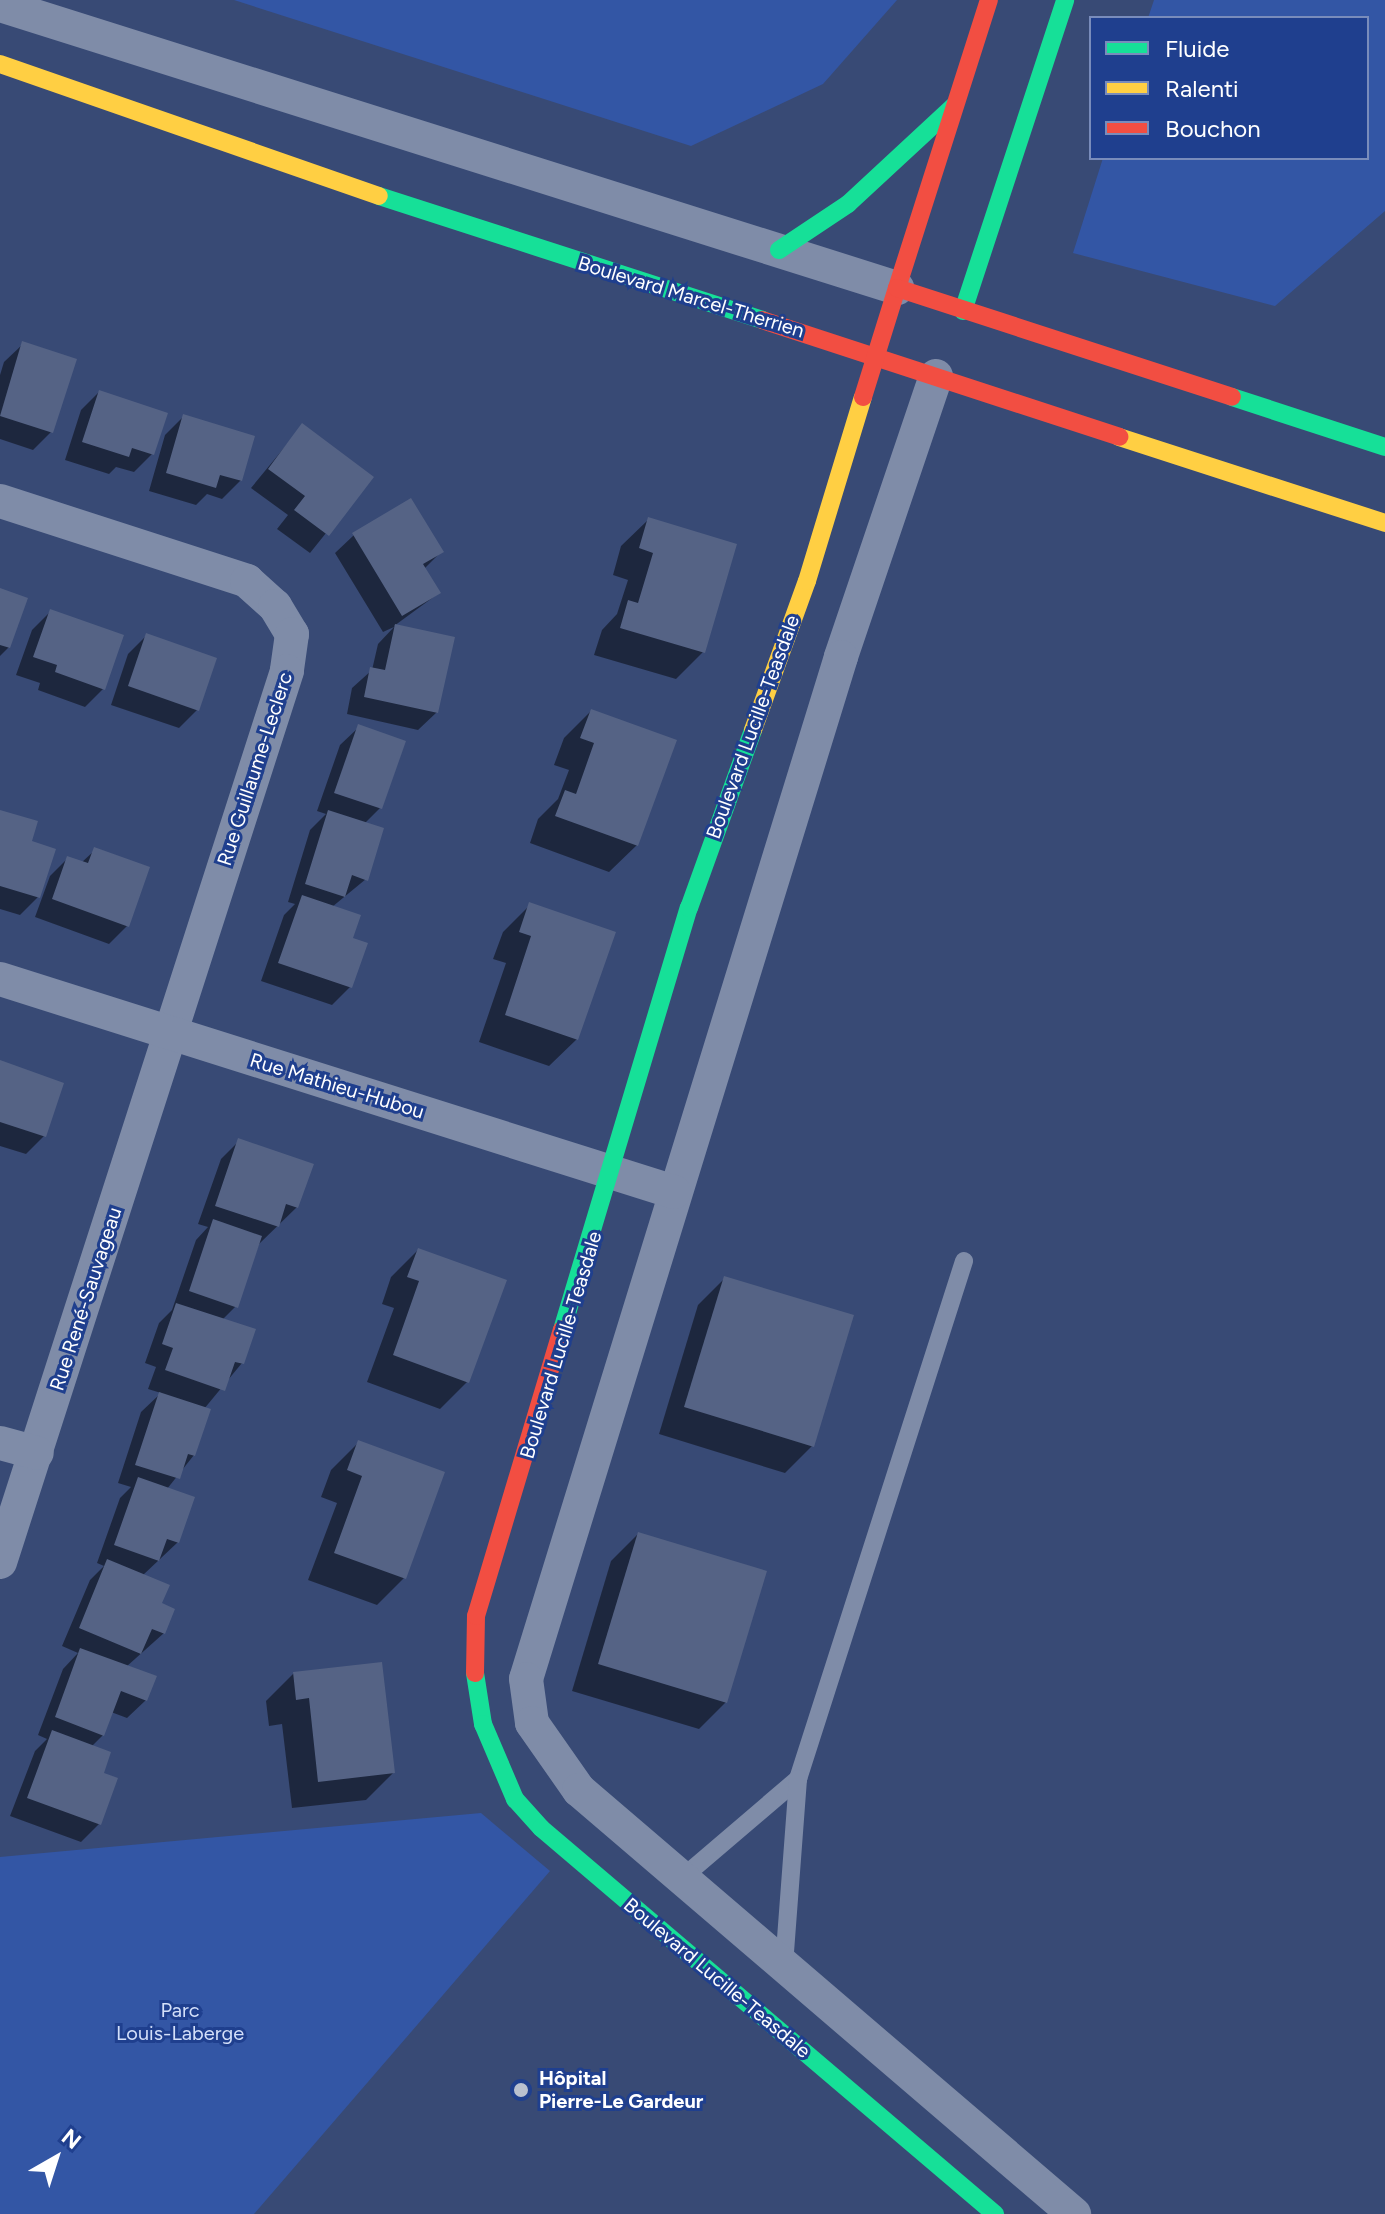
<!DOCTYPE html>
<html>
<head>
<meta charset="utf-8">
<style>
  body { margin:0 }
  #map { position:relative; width:1385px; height:2214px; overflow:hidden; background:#384a75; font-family:Figtree,sans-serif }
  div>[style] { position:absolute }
  .green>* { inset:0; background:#3356a5 }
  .shadow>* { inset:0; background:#0007 }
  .building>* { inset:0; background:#556385 }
  .lane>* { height:18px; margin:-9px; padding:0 9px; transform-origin:9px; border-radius:9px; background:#7f8ca8 }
  .street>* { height:34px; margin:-17px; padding:0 17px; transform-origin:17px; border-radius:17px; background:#7f8ca8 }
  .fast>* { height:18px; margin:-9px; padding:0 9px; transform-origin:9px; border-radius:9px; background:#16e098 }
  .slow>* { height:18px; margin:-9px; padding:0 9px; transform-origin:9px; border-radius:9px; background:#ffcf43 }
  .jam>* { height:18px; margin:-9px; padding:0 9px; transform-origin:9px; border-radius:9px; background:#f24e42 }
  .dots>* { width:22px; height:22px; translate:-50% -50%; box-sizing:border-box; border:4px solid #1f3f8e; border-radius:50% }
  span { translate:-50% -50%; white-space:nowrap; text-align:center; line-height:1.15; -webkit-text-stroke:6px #1f3f8e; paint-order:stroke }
  .street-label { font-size:20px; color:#fff }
  .park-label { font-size:20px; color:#d3dff9 }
  .poi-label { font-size:20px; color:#fff; font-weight:700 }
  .left { translate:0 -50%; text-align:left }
  .legend { position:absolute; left:1089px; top:16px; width:280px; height:144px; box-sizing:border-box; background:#1f3f8e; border:2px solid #798cbb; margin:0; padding:10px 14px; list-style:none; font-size:24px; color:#fff }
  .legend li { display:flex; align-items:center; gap:16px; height:40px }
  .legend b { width:40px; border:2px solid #798cbb }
  .north { position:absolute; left:16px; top:2118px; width:80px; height:80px; -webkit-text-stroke:6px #1f3f8e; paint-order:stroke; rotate:39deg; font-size:22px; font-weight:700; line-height:32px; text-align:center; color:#fff }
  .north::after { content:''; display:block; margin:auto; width:28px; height:36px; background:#fff; clip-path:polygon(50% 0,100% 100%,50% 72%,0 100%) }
</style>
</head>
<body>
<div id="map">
  <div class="green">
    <div style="clip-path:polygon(234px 0,897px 0,823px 84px,691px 146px)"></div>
    <div style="clip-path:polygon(1154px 0,1385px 0,1385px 211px,1275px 306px,1073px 253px,1103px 158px,1367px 158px,1367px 18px,1148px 18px)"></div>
    <div style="clip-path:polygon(481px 1813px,550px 1871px,254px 2214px,0 2214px,0 1857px)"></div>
  </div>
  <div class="shadow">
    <div style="clip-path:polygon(23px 344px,51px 432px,33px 450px,0 439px,0 375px,4px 362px)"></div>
    <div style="clip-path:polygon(99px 392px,152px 454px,134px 472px,116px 467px,109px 474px,65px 460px,81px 410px)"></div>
    <div style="clip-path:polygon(183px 417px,241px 480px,222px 499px,207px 494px,196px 505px,149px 491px,165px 435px)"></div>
    <div style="clip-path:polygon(302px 426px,371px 477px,310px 553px,277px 529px,288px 515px,251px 488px)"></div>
    <div style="clip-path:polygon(649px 519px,703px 652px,676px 679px,594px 655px,602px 630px,617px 614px,628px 580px,613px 575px,621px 546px)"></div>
    <div style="clip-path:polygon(354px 535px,441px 552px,424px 569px,439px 593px,394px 626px,452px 639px,437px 712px,418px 730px,347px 714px,352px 688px,372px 670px,378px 644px,394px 627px,383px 632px,335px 553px)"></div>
    <div style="clip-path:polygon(0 590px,9px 647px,0 656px)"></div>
    <div style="clip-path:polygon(50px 612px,103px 689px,85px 707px,38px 690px,40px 683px,16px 675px,32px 630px)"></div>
    <div style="clip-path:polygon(146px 636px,197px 710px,179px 728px,111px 705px,128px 654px)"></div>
    <div style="clip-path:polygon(591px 711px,637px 845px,609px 872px,530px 843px,538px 819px,558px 799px,569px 770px,554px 765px,564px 738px)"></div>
    <div style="clip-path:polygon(359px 727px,380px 808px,365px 823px,366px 879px,332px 907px,350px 939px,350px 987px,332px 1005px,261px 981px,284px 915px,295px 904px,288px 902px,310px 830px,326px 814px,317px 811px,340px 745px)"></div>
    <div style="clip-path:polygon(0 812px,30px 843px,38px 897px,20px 915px,0 909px)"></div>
    <div style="clip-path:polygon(95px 850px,127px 926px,109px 944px,35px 917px,50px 876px,68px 858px,81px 863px)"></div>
    <div style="clip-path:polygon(530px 905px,577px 1039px,549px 1066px,479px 1042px,506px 963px,493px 959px,503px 932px)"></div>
    <div style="clip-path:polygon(0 1062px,44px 1136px,26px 1154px,0 1146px)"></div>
    <div style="clip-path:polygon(239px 1141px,297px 1207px,259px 1244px,236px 1306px,222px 1320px,242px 1363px,204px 1409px,194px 1455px,167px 1489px,178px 1542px,142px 1576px,160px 1604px,164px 1633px,126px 1667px,146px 1700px,127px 1718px,111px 1712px,103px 1735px,91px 1747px,101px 1774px,99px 1824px,81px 1842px,10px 1816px,35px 1751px,47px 1739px,38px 1735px,63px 1669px,78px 1653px,62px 1646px,90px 1580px,104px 1566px,97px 1563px,120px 1498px,131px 1487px,118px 1483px,141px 1412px,161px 1393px,148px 1389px,156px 1367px,145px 1363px,159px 1323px,172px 1310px,196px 1240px,208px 1227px,198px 1224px,221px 1159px)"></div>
    <div style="clip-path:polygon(418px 1250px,467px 1382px,440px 1409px,367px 1382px,394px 1308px,382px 1304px,391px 1277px)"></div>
    <div style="clip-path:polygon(725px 1278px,812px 1446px,785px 1473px,659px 1434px,698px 1305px)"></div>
    <div style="clip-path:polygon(358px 1443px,404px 1578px,377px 1605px,308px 1580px,337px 1503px,321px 1497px,331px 1470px)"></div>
    <div style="clip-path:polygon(638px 1534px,726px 1702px,699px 1729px,572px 1691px,611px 1561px)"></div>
    <div style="clip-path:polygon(294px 1673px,393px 1773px,366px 1800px,292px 1808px,282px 1724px,269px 1726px,266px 1701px)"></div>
  </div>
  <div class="building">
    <div style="clip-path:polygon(22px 341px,77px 359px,53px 433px,0 416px)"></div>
    <div style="clip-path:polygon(99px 390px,168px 413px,154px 455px,132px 448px,129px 457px,82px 442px)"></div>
    <div style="clip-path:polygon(183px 414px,255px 436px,242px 481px,220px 475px,216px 488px,166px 473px)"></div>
    <div style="clip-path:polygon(302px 423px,374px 477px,329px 536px,294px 510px,305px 496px,268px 469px)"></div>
    <div style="clip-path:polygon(411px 498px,444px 552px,423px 564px,441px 593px,402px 616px,352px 533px)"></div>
    <div style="clip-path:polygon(648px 517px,737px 544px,705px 653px,620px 628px,628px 600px,638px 603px,653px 553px,639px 548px)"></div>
    <div style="clip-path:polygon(0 588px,28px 598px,10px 648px,0 645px)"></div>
    <div style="clip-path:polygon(50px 609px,124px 635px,105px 690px,55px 672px,57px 665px,33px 657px)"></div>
    <div style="clip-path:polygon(395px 624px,455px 637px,438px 713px,364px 697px,370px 667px,385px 670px)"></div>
    <div style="clip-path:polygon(146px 633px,217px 658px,199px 711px,128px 686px)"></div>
    <div style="clip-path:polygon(591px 709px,677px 740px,638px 846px,555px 816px,565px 790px,576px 794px,594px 743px,580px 738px)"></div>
    <div style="clip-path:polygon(358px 724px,406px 741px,382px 809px,334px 793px)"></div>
    <div style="clip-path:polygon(0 810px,38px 821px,32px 841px,56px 849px,40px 898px,0 886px)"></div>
    <div style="clip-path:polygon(328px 810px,384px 828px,368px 881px,352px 875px,345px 897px,305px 884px)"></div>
    <div style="clip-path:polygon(94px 847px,150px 867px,129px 927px,52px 899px,67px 856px,88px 863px)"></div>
    <div style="clip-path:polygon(302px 895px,361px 915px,353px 938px,368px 943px,352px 988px,278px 963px)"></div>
    <div style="clip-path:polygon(529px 902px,616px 932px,578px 1040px,505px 1015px,531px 936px,519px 932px)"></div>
    <div style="clip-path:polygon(0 1060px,64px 1083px,46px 1137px,0 1122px)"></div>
    <div style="clip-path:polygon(238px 1138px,314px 1164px,298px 1208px,286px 1204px,279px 1227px,215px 1206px)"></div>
    <div style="clip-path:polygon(213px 1219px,262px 1236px,238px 1308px,189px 1291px)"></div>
    <div style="clip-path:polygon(418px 1248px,507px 1280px,469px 1383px,393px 1355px,419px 1281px,407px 1277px)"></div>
    <div style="clip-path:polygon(724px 1276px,854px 1315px,814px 1447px,684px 1407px)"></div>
    <div style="clip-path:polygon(176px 1303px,256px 1329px,244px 1364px,235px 1362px,225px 1391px,165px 1370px,173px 1348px,162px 1344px)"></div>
    <div style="clip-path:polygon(159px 1392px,211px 1409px,195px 1456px,188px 1454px,180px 1479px,135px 1465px)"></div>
    <div style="clip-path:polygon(358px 1440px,445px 1472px,406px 1579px,334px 1553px,362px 1476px,347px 1470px)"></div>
    <div style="clip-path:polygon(138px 1477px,195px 1497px,179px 1543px,167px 1539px,159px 1561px,114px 1545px)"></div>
    <div style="clip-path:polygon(638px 1532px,767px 1571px,727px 1703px,598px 1664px)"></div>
    <div style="clip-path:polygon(107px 1559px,170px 1585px,162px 1603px,175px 1609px,165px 1634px,152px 1629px,141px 1654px,79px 1628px)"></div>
    <div style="clip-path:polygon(80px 1648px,157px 1676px,147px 1701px,121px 1691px,104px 1736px,55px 1717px)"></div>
    <div style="clip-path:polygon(382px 1662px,395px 1773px,318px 1782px,309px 1698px,296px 1700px,293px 1672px)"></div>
    <div style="clip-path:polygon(52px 1730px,111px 1752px,104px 1773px,118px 1778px,101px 1825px,27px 1798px)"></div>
  </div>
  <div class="lane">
    <div style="left:798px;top:1779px;width:544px;rotate:-72.23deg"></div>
    <div style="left:682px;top:1878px;width:153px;rotate:-40.5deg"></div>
    <div style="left:798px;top:1779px;width:187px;rotate:94.3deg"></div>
  </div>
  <div class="street">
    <div style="left:0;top:5px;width:941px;rotate:17.51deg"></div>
    <div style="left:936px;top:376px;width:297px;rotate:108.7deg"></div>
    <div style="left:841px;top:657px;width:1069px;rotate:107.13deg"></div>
    <div style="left:526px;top:1679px;width:44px;rotate:82.2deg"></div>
    <div style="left:532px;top:1723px;width:82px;rotate:55deg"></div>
    <div style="left:579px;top:1790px;width:652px;rotate:40.58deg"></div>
    <div style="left:0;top:501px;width:260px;rotate:17.9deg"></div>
    <div style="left:247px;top:581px;width:38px;rotate:42deg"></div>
    <div style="left:275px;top:606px;width:33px;rotate:59deg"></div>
    <div style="left:292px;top:634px;width:37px;rotate:98deg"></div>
    <div style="left:287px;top:671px;width:936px;rotate:107.85deg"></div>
    <div style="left:0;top:979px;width:707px;rotate:17.54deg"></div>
    <div style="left:0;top:1443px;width:38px;rotate:15deg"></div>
  </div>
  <div class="fast">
    <div style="left:379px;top:196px;width:403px;rotate:17.9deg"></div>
    <div style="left:779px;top:250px;width:83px;rotate:-33.7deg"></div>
    <div style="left:848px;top:204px;width:144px;rotate:-42.8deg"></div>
    <div style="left:963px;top:311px;width:327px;rotate:-71.8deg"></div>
    <div style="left:1232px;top:397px;width:161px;rotate:18.1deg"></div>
    <div style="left:562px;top:1330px;width:441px;rotate:-73.3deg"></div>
    <div style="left:689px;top:908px;width:189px;rotate:-70.2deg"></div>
    <div style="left:475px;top:1673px;width:52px;rotate:81.1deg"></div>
    <div style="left:483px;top:1724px;width:82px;rotate:66.9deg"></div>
    <div style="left:515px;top:1799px;width:39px;rotate:48deg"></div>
    <div style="left:541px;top:1828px;width:596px;rotate:40.37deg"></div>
  </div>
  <div class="slow">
    <div style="left:0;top:64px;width:401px;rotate:19.2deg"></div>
    <div style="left:1119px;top:437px;width:280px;rotate:17.9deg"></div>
    <div style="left:753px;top:730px;width:158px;rotate:-70.1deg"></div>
    <div style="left:807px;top:581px;width:192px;rotate:-73.1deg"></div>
  </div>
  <div class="jam">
    <div style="left:897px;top:288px;width:302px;rotate:-72.3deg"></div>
    <div style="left:762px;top:320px;width:376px;rotate:18.1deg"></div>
    <div style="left:863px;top:397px;width:114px;rotate:-72.7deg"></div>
    <div style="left:897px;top:288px;width:352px;rotate:18deg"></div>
    <div style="left:475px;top:1673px;width:57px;rotate:-89deg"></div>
    <div style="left:476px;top:1616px;width:299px;rotate:-73.3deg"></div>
  </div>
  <div class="dots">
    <div style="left:521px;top:2090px;background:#b9c0cf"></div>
  </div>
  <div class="street-label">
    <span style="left:691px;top:297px;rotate:17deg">Boulevard Marcel-Therrien</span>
    <span style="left:753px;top:727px;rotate:-70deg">Boulevard Lucille-Teasdale</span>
    <span style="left:255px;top:769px;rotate:-72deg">Rue Guillaume-Leclerc</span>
    <span style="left:337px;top:1086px;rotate:17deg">Rue Mathieu-Hubou</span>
    <span style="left:86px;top:1299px;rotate:-72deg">Rue René-Sauvageau</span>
    <span style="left:561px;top:1345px;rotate:-73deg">Boulevard Lucille-Teasdale</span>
    <span style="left:717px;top:1978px;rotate:40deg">Boulevard Lucille-Teasdale</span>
  </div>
  <div class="park-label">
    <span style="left:180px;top:2022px">Parc<br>Louis-Laberge</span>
  </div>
  <div class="poi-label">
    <span class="left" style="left:539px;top:2090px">Hôpital<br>Pierre-Le Gardeur</span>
  </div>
  <ul class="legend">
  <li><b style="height:10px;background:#16e098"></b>Fluide</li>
  <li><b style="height:10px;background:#ffcf43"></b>Ralenti</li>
  <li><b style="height:10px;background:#f24e42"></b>Bouchon</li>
  </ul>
  <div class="north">N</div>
</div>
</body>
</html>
